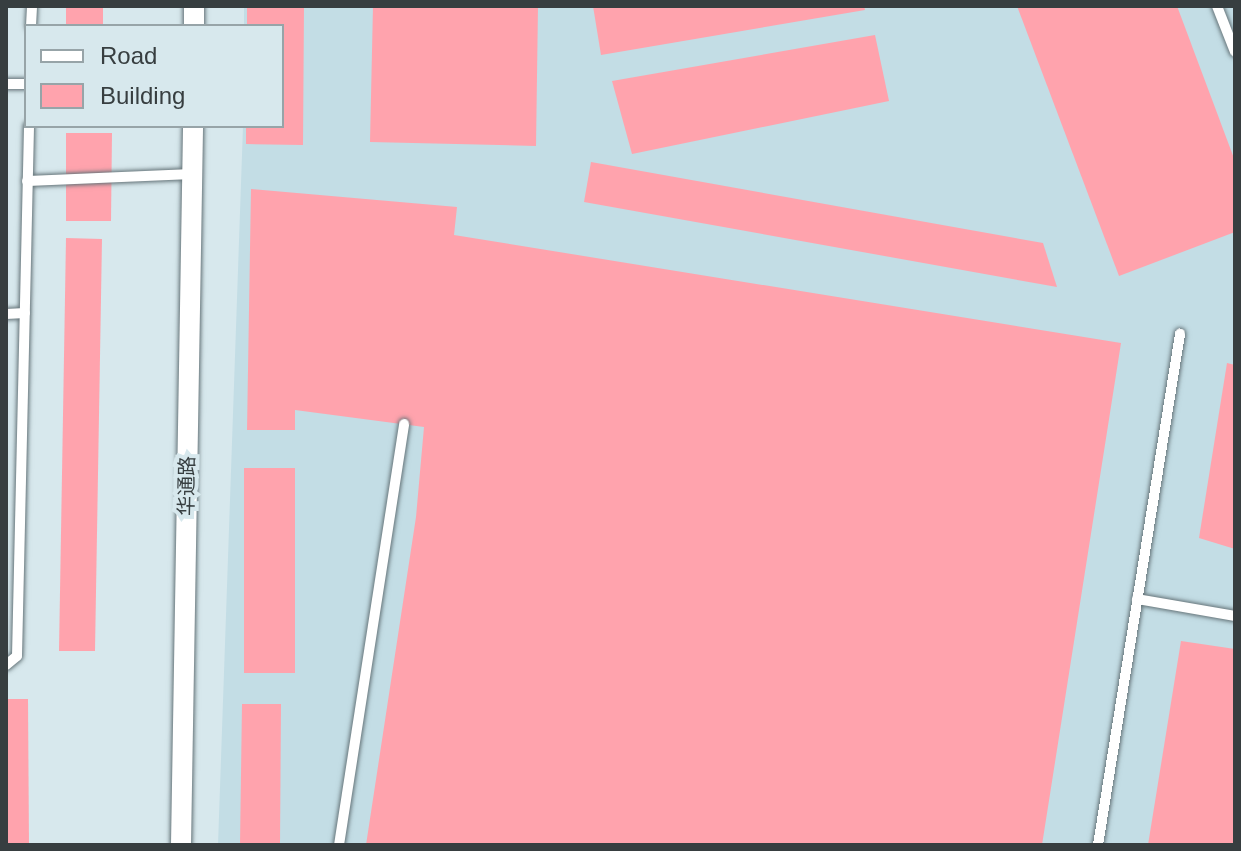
<!DOCTYPE html>
<html>
<head>
<meta charset="utf-8">
<style>
  body { margin:0 }
  #map { position:relative; width:1241px; height:851px; overflow:hidden; background:#d7e8ed; font-family:Helvetica,"Noto Sans SC",sans-serif }
  div>[style] { position:absolute }
  .built>* { inset:0; background:#c3dde5 }
  .building>* { inset:0; background:#ffa3ad }
  .roads { filter:drop-shadow(0 0 2px #66757a) drop-shadow(0 0 2px #66757a) }
  .service>* { height:10px; margin:-5px; padding:0 5px; transform-origin:5px; border-radius:5px; background:#fff }
  .minor>* { height:20px; margin:-10px; padding:0 10px; transform-origin:10px; border-radius:10px; background:#fff }
  span { translate:-50% -50%; white-space:nowrap; text-align:center; line-height:1.15; -webkit-text-stroke:8px #d7e8ed; paint-order:stroke }
  .street-label { font-size:20px; color:#373e40 }
  .frame { position:absolute; inset:0; border:8px solid #373e40; pointer-events:none }
  .legend { position:absolute; left:24px; top:24px; width:260px; height:104px; box-sizing:border-box; background:#d7e8ed; border:2px solid #97a4a8; margin:0; padding:10px 14px; list-style:none; font-size:24px; color:#373e40 }
  .legend li { display:flex; align-items:center; gap:16px; height:40px }
  .legend b { width:40px; border:2px solid #97a4a8 }
</style>
</head>
<body>
<div id="map">
  <div class="built">
    <div style="clip-path:polygon(244px 6px,1235px 6px,1235px 845px,218px 845px,243px 126px,282px 126px,282px 26px,244px 26px)"></div>
  </div>
  <div class="building">
    <div style="clip-path:polygon(66px 6px,103px 6px,103px 26px,66px 26px)"></div>
    <div style="clip-path:polygon(247px 6px,304px 6px,303px 145px,246px 144px,246px 126px,282px 126px,282px 26px,247px 26px)"></div>
    <div style="clip-path:polygon(373px 6px,538px 6px,536px 146px,370px 142px)"></div>
    <div style="clip-path:polygon(593px 6px,864px 6px,865px 10px,601px 55px)"></div>
    <div style="clip-path:polygon(1017px 6px,1177px 6px,1235px 161px,1235px 232px,1119px 276px)"></div>
    <div style="clip-path:polygon(875px 35px,889px 101px,632px 154px,612px 81px)"></div>
    <div style="clip-path:polygon(66px 133px,112px 133px,111px 221px,66px 221px)"></div>
    <div style="clip-path:polygon(591px 162px,1043px 243px,1057px 287px,584px 202px)"></div>
    <div style="clip-path:polygon(251px 189px,457px 207px,454px 235px,1121px 343px,1042px 845px,366px 845px,416px 517px,424px 427px,295px 410px,295px 430px,247px 430px)"></div>
    <div style="clip-path:polygon(66px 238px,102px 239px,95px 651px,59px 651px)"></div>
    <div style="clip-path:polygon(1227px 363px,1235px 365px,1235px 549px,1199px 538px)"></div>
    <div style="clip-path:polygon(244px 468px,295px 468px,295px 673px,244px 673px)"></div>
    <div style="clip-path:polygon(1181px 641px,1235px 649px,1235px 845px,1148px 845px)"></div>
    <div style="clip-path:polygon(6px 699px,28px 699px,29px 845px,6px 845px)"></div>
    <div style="clip-path:polygon(242px 704px,281px 704px,280px 845px,240px 845px)"></div>
  </div>
  <div class="roads">
    <div class="service">
      <div style="left:1217px;top:6px;width:49px;rotate:68.6deg"></div>
      <div style="left:31px;top:26px;width:20px;rotate:-87deg"></div>
      <div style="left:6px;top:84px;width:20px"></div>
      <div style="left:27px;top:181px;width:166px;rotate:-2.4deg"></div>
      <div style="left:6px;top:314px;width:19px;rotate:-3deg"></div>
      <div style="left:1137px;top:599px;width:99px;rotate:9.8deg"></div>
      <div style="left:6px;top:665px;width:14px;rotate:-39deg"></div>
      <div style="left:17px;top:656px;width:530px;rotate:-88.7deg"></div>
      <div style="left:339px;top:845px;width:426px;rotate:-81.2deg"></div>
      <div style="left:1098px;top:845px;width:518px;rotate:-80.88deg"></div>
    </div>
    <div class="minor">
      <div style="left:194px;top:26px;width:20px;rotate:-90deg"></div>
      <div style="left:181px;top:845px;width:719px;rotate:-89.04deg"></div>
    </div>
  </div>
  <div class="street-label">
    <span style="left:187px;top:486px;rotate:-89deg">华通路</span>
  </div>
  <div class="frame"></div>
  <ul class="legend">
  <li><b style="height:10px;background:#fff"></b>Road</li>
  <li><b style="height:22px;background:#ffa3ad"></b>Building</li>
  </ul>
</div>
</body>
</html>
